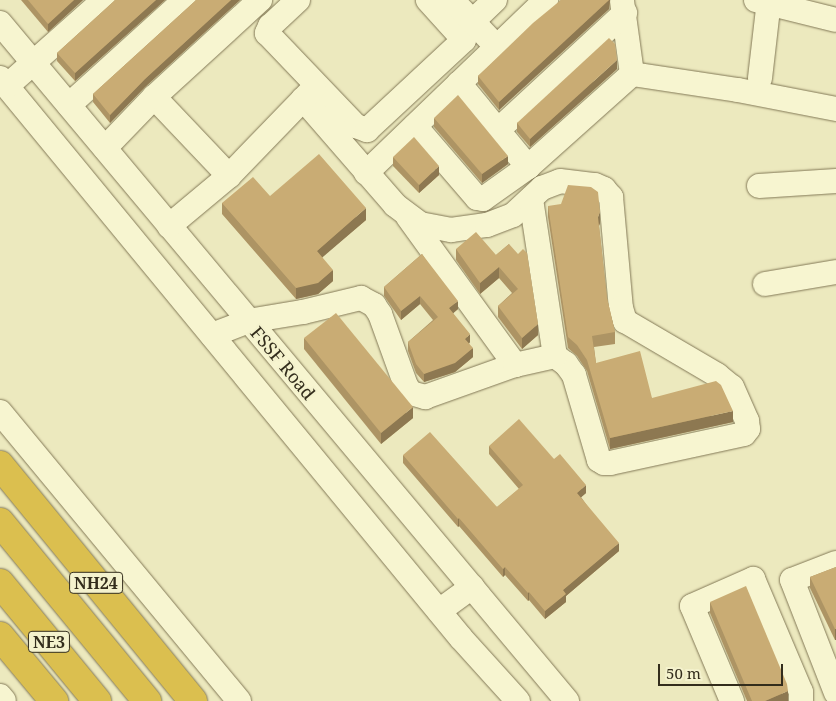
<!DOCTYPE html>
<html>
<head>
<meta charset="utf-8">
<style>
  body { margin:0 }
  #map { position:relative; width:836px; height:701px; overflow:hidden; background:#ece9be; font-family:"Noto Serif",serif }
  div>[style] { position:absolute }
  .roads { filter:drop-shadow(0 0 1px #837957) drop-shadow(0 0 1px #837957) }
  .minor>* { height:24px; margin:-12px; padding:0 12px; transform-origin:12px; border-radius:12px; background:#f7f5d0 }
  .highway>* { height:28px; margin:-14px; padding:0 14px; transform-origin:14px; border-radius:14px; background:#dbbf4f }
  .wall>* { inset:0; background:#ad9464 }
  .shaded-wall>* { inset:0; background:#8d7851 }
  .building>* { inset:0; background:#c9ac74 }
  span { translate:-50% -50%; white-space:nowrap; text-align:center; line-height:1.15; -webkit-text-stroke:4px #f4f2cd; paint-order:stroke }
  .shield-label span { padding:1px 4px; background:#f4f2cd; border:1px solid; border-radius:4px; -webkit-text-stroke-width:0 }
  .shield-label { font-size:16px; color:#332d1c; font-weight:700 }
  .street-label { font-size:18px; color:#332d1c }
  .scale { position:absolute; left:658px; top:664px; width:125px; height:22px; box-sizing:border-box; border:2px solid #332d1c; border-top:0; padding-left:6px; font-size:15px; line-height:18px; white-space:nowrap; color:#332d1c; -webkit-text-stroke:4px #f4f2cd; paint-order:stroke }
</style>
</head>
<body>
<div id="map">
  <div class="roads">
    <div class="minor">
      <div style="left:298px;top:0;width:38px;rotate:137deg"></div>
      <div style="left:270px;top:26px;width:8px;rotate:113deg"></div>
      <div style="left:267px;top:33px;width:129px;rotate:46.3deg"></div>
      <div style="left:356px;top:126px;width:12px;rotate:20deg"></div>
      <div style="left:367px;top:130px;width:132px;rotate:-42.9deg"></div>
      <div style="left:464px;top:40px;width:54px;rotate:-132deg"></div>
      <div style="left:452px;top:0;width:64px;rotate:46.3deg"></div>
      <div style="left:756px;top:0;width:82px;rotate:14deg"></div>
      <div style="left:622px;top:1px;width:74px;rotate:82.2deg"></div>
      <div style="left:472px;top:22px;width:32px;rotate:-44deg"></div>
      <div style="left:0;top:23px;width:884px;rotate:50.09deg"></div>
      <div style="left:0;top:78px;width:725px;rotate:50.54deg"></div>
      <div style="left:461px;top:638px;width:85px;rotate:47.9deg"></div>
      <div style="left:760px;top:78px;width:79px;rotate:-83.4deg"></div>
      <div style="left:459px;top:83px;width:109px;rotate:50.6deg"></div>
      <div style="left:7px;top:86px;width:130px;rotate:-41.6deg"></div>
      <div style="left:154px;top:97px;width:109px;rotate:46.5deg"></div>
      <div style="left:303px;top:99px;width:140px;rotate:49deg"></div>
      <div style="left:395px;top:205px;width:31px;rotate:37deg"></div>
      <div style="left:420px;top:224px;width:32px;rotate:11deg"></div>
      <div style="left:451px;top:230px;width:36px;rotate:-8deg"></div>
      <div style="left:487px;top:225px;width:28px;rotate:-21deg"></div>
      <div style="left:513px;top:215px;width:40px;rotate:-43deg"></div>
      <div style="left:542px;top:188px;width:19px;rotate:-21deg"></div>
      <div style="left:560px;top:181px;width:35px;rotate:7deg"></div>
      <div style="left:595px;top:185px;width:10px;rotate:24deg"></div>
      <div style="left:604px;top:189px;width:11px;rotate:49deg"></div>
      <div style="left:611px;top:197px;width:111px;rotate:84.9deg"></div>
      <div style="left:621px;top:308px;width:14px;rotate:73deg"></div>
      <div style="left:625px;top:321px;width:107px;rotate:30.4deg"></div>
      <div style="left:717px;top:375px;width:19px;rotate:39deg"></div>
      <div style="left:732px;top:387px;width:37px;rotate:66deg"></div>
      <div style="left:747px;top:421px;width:8px;rotate:83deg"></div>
      <div style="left:748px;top:429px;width:6px;rotate:129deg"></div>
      <div style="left:744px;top:434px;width:137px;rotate:167.8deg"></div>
      <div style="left:610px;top:463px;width:6px;rotate:180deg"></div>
      <div style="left:604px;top:463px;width:6px;rotate:-149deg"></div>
      <div style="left:599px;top:460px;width:89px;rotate:-106.4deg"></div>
      <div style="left:574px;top:375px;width:14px;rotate:-126deg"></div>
      <div style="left:566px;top:364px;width:14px;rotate:-144deg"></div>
      <div style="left:555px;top:356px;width:159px;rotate:-98.7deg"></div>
      <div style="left:69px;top:105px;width:156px;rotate:-42.2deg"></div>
      <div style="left:415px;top:126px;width:95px;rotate:49.3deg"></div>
      <div style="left:477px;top:198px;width:6px;rotate:9deg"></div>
      <div style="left:483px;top:199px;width:55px;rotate:-35.4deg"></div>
      <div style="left:528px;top:167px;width:140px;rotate:-41.8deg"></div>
      <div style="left:632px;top:74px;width:107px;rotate:8.6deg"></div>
      <div style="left:738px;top:90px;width:100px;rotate:11deg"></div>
      <div style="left:498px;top:130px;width:173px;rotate:-42.7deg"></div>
      <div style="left:105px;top:148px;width:71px;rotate:-46.1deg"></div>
      <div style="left:154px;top:97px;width:144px;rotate:-42.5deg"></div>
      <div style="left:366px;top:173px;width:250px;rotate:-43.9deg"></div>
      <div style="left:759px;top:186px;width:77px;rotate:-3.7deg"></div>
      <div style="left:408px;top:217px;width:183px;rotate:54.1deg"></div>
      <div style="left:169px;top:226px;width:78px;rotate:-39.8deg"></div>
      <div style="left:229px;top:176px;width:122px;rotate:-46deg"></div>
      <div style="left:765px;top:284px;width:72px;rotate:-9.6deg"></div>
      <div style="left:212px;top:335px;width:39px;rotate:-21deg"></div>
      <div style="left:248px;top:321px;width:56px;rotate:-9.3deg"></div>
      <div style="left:303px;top:312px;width:60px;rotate:-13.6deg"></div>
      <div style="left:361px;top:298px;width:15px;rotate:28deg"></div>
      <div style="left:374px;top:305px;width:11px;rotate:56deg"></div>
      <div style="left:380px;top:314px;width:77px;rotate:70.1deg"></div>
      <div style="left:406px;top:386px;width:9px;rotate:54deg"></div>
      <div style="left:411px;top:393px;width:15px;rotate:16deg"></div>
      <div style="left:425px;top:397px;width:96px;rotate:-19.6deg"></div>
      <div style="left:515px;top:365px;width:41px;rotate:-12.7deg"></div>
      <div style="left:0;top:412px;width:375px;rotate:50.4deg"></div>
      <div style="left:836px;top:563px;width:47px;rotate:158.9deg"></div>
      <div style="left:792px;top:580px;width:121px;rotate:68.7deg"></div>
      <div style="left:439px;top:611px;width:41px;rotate:-36deg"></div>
      <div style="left:0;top:696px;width:6px;rotate:51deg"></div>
      <div style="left:732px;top:701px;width:103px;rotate:-112.8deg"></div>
      <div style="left:692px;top:606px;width:67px;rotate:-23.9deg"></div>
      <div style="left:753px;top:579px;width:123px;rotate:67deg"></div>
      <div style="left:801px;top:692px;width:9px;rotate:90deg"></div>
    </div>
    <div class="highway">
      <div style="left:0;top:465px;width:305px;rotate:50.7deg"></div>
      <div style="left:0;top:522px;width:232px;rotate:50.6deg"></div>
      <div style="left:0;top:583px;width:153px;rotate:50.6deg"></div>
      <div style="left:0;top:636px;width:85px;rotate:50.3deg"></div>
    </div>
  </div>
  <div class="wall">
    <div style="clip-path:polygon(21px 0,83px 0,48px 32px)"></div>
    <div style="clip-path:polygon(115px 0,165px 0,75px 81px,57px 61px,57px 53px,113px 2px)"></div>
    <div style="clip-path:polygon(196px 0,240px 0,145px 87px,110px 123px,93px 102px,93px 94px,194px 2px)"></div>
    <div style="clip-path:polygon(561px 0,610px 0,609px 9px,499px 110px,478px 84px,478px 76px)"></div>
    <div style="clip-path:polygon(617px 69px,530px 147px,517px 132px,517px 123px)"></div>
    <div style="clip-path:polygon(434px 118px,508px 164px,482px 183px,434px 127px)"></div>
    <div style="clip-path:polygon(393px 157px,439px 175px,419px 193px,393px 166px)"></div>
    <div style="clip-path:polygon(270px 196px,366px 220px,322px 257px,333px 281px,318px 294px,296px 299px,222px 214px,222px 203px)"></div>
    <div style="clip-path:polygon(548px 206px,600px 223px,599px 226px,607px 298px,615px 332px,615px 344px,594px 347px,596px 363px,652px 398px,733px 422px,610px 449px,587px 371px,577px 356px,568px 348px,548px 217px)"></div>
    <div style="clip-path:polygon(509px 244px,538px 335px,522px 349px,498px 317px,498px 306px,512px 293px,499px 278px,480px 294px,456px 260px,456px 249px,496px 255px)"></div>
    <div style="clip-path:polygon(422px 254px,458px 309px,453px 313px,470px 342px,469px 344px,473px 357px,455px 372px,424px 382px,416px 373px,408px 351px,408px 342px,433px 320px,420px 304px,401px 320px,384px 296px,384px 287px)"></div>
    <div style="clip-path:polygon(304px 338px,413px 418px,381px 444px,304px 349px)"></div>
    <div style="clip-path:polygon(489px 446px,554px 459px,586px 493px,581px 497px,619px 551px,566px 596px,566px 602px,545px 619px,529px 600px,528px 601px,505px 575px,503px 577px,459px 526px,458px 527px,403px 463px,403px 455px,497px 507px,519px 489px,489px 454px)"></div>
    <div style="clip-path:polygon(836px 567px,835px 640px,810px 588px,810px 577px)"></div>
    <div style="clip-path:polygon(710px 602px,788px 701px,747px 701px,710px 613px)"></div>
  </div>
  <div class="shaded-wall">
    <div style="clip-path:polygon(74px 0,83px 0,48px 32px,48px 24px)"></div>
    <div style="clip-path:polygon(156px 0,165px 0,75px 81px,75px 73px)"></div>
    <div style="clip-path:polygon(231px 0,240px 0,145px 87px,110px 123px,110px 115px,145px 79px)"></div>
    <div style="clip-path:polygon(609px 0,610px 0,609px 9px,499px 110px,499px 102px)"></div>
    <div style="clip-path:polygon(617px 60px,617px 69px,530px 147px,530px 139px)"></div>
    <div style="clip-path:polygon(508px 156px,508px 164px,482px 183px,482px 174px)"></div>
    <div style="clip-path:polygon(439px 166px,439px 175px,419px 193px,419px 185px)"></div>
    <div style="clip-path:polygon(366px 208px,366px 220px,317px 262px,317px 251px)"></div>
    <div style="clip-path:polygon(600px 212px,600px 223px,598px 228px,598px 217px)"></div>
    <div style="clip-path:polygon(499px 267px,499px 278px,480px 294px,480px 283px)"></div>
    <div style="clip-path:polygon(333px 270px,333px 281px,318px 294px,296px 299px,296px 288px)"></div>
    <div style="clip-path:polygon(420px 296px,420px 304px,401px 320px,401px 311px)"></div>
    <div style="clip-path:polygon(458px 301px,458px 309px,449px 317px,449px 308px)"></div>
    <div style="clip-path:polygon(538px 324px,538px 335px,522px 349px,522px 338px)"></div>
    <div style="clip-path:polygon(470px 334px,470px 342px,465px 347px,465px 339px)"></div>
    <div style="clip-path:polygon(473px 348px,473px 357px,455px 372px,424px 382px,424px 374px)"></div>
    <div style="clip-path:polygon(413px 407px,413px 418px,381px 444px,381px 433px)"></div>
    <div style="clip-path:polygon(733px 411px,733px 422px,610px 449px,610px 438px)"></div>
    <div style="clip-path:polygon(586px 485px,586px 493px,577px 501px,577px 493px)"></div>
    <div style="clip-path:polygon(459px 518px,459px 526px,458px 527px,458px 519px)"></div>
    <div style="clip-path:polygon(619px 543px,619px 551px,566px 596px,566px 602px,545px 619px,545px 611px,563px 590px)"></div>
    <div style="clip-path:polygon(505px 567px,505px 575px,503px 577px,503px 569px)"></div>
    <div style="clip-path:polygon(529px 592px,529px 600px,528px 601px,528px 593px)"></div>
    <div style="clip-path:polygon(835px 629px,836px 629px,836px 640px,835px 640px)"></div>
    <div style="clip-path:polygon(788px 691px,788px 701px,765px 701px)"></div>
  </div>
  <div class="building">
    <div style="clip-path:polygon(28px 0,74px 0,48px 24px)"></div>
    <div style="clip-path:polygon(115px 0,156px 0,75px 73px,57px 53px,113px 2px)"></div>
    <div style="clip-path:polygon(196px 0,231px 0,145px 79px,110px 115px,93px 94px,194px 2px)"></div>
    <div style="clip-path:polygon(561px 0,609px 0,499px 102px,478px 76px,533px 23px)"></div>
    <div style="clip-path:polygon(609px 38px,615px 44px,617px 60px,530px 139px,517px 123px)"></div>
    <div style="clip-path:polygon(458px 95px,508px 156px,482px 174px,434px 118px)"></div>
    <div style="clip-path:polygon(414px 137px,439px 166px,419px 185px,393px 157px)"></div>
    <div style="clip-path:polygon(319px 154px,366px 208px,317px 251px,333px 270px,318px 283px,296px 288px,222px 203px,253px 177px,270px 196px)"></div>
    <div style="clip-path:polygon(568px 185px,591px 187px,598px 192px,600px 212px,598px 217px,607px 298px,615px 332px,592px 336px,596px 363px,640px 351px,652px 398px,716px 381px,721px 385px,733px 411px,610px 438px,587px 360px,577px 345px,568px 337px,548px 206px,561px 204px)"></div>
    <div style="clip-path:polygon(476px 232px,496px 255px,509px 244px,518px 254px,523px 249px,527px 253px,538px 324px,522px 338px,498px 306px,518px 289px,499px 267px,480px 283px,456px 249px)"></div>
    <div style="clip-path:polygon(422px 254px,458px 301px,449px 308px,470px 334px,465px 339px,473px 348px,455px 363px,424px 374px,416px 364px,408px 342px,438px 317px,420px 296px,401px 311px,384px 287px)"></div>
    <div style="clip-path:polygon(336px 313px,413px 407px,381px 433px,304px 338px)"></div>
    <div style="clip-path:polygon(519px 419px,554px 459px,560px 454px,586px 485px,577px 493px,619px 543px,563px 590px,566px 594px,545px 611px,529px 592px,528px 593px,505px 567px,503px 569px,459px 518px,458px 519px,403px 455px,430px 432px,497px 507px,523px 485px,489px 446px)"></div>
    <div style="clip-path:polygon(836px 567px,836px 629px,835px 629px,810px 577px)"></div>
    <div style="clip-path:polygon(746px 586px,787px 684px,788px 691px,765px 701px,752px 701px,710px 602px)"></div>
  </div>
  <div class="shield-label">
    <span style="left:96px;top:583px">NH24</span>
    <span style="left:49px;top:642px">NE3</span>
  </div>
  <div class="street-label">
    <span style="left:283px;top:363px;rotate:50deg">FSSF Road</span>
  </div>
  <div class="scale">50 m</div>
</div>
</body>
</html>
